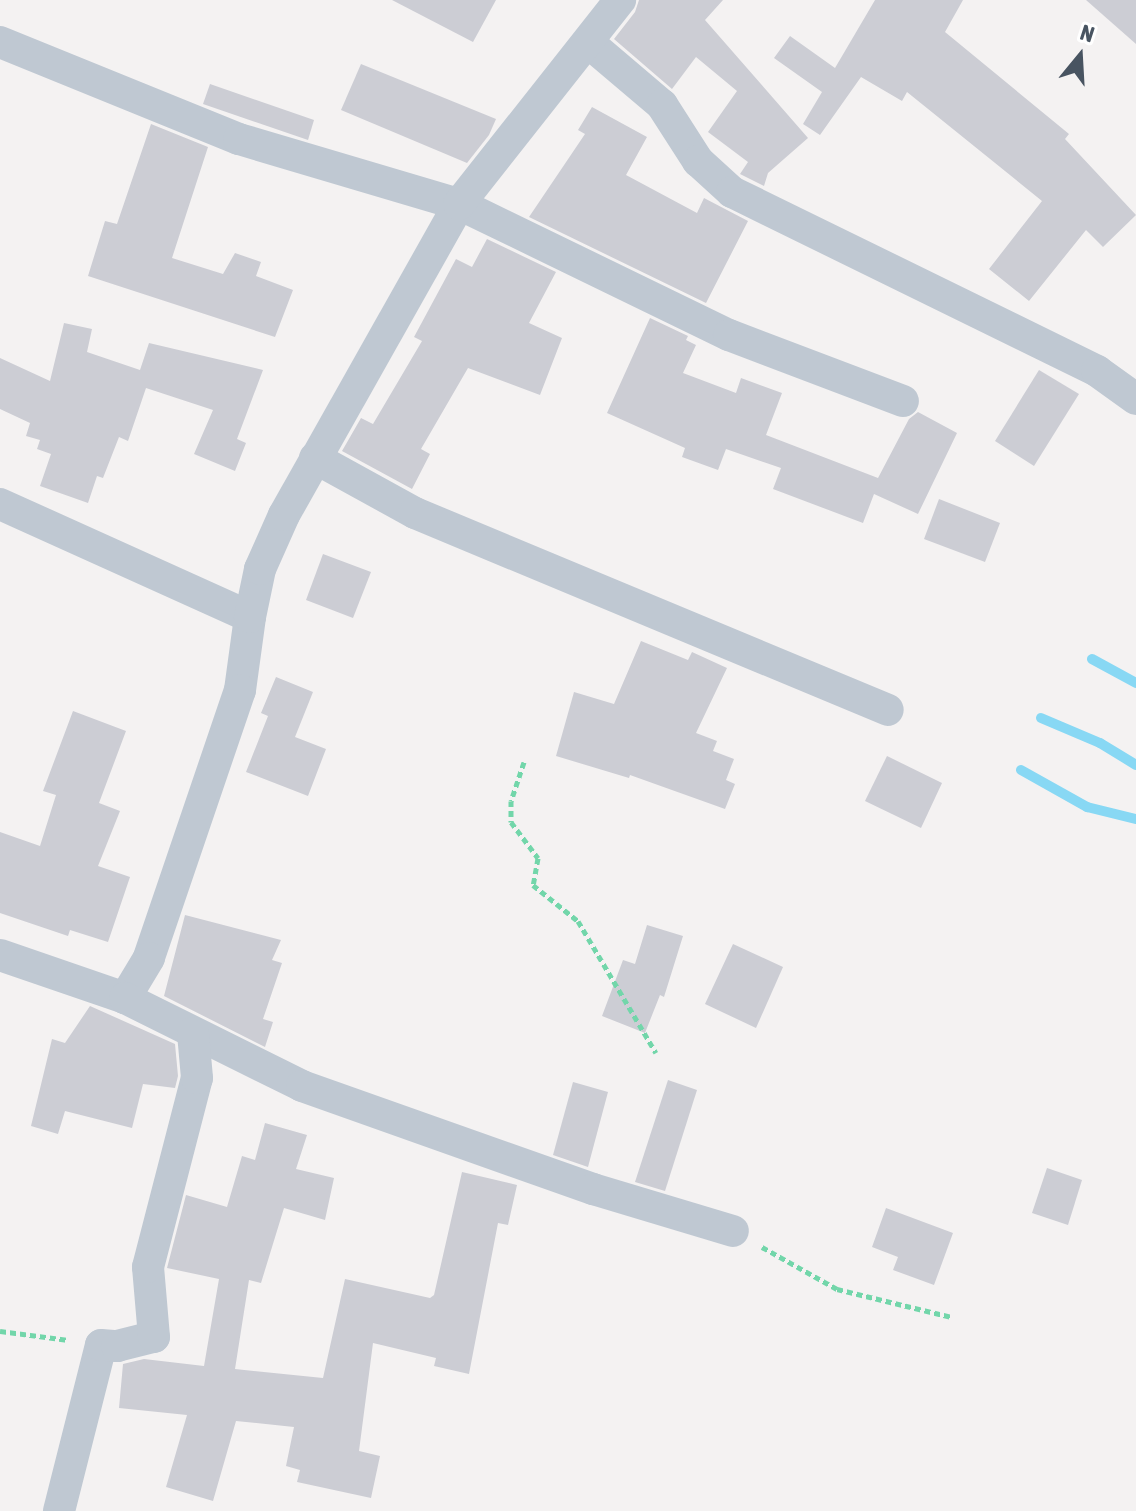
<!DOCTYPE html>
<html>
<head>
<meta charset="utf-8">
<style>
  body { margin:0 }
  #map { position:relative; width:1136px; height:1511px; overflow:hidden; background:#f4f2f2; font-family:"Asap Condensed",sans-serif }
  div>[style] { position:absolute }
  .stream>* { height:10px; margin:-5px; padding:0 5px; transform-origin:5px; border-radius:5px; background:#88d8f4 }
  .building>* { inset:0; background:#cccdd4 }
  .path>* { height:5px; margin-top:-2.5px; transform-origin:0; background:repeating-linear-gradient(90deg,#72d6aa 0 6px,transparent 0 10px) }
  .minor>* { height:32px; margin:-16px; padding:0 16px; transform-origin:16px; border-radius:16px; background:#bfc8d2 }
  span { translate:-50% -50%; white-space:nowrap; text-align:center; line-height:1.15; -webkit-text-stroke:7px #fff; paint-order:stroke }
  .north { position:absolute; left:1040px; top:16px; width:80px; height:80px; -webkit-text-stroke:6px #fff; paint-order:stroke; rotate:18deg; font-size:22px; font-weight:700; line-height:32px; text-align:center; color:#485461 }
  .north::after { content:''; display:block; margin:auto; width:28px; height:36px; background:#485461; clip-path:polygon(50% 0,100% 100%,50% 72%,0 100%) }
</style>
</head>
<body>
<div id="map">
  <div class="stream">
    <div style="left:1092px;top:659px;width:50px;rotate:28.6deg"></div>
    <div style="left:1041px;top:718px;width:64px;rotate:23deg"></div>
    <div style="left:1100px;top:743px;width:42px;rotate:31.4deg"></div>
    <div style="left:1021px;top:770px;width:76px;rotate:29.3deg"></div>
    <div style="left:1087px;top:807px;width:50px;rotate:13.8deg"></div>
  </div>
  <div class="building">
    <div style="clip-path:polygon(392px 0,496px 0,473px 42px)"></div>
    <div style="clip-path:polygon(639px 0,723px 0,705px 20px,808px 138px,768px 173px,764px 186px,740px 174px,748px 162px,708px 132px,737px 91px,696px 57px,672px 89px,614px 39px,635px 12px)"></div>
    <div style="clip-path:polygon(875px 0,963px 0,945px 32px,1069px 134px,1065px 139px,1136px 215px,1103px 247px,1086px 230px,1029px 301px,989px 269px,1042px 201px,907px 92px,902px 101px,861px 77px,820px 135px,803px 124px,822px 92px,774px 58px,790px 36px,835px 68px)"></div>
    <div style="clip-path:polygon(1086px 0,1136px 0,1136px 44px)"></div>
    <div style="clip-path:polygon(361px 64px,496px 119px,489px 135px,467px 163px,341px 110px)"></div>
    <div style="clip-path:polygon(210px 84px,314px 120px,308px 140px,203px 104px)"></div>
    <div style="clip-path:polygon(592px 107px,647px 137px,626px 175px,697px 213px,704px 198px,748px 221px,706px 303px,529px 217px,585px 134px,578px 130px)"></div>
    <div style="clip-path:polygon(151px 124px,208px 147px,172px 258px,223px 274px,235px 253px,261px 262px,256px 276px,293px 290px,275px 337px,88px 276px,105px 221px,117px 224px)"></div>
    <div style="clip-path:polygon(487px 239px,556px 272px,529px 323px,562px 338px,540px 395px,468px 368px,421px 449px,430px 454px,412px 489px,342px 451px,361px 418px,373px 424px,422px 341px,414px 337px,456px 259px,472px 267px)"></div>
    <div style="clip-path:polygon(650px 318px,688px 336px,686px 340px,696px 345px,683px 373px,736px 393px,741px 378px,782px 393px,766px 435px,878px 478px,909px 419px,918px 412px,957px 433px,918px 514px,874px 494px,863px 523px,773px 489px,781px 468px,726px 449px,718px 470px,682px 457px,685px 448px,607px 413px)"></div>
    <div style="clip-path:polygon(64px 323px,92px 329px,87px 352px,140px 370px,149px 343px,263px 370px,237px 439px,246px 443px,235px 471px,194px 454px,213px 410px,146px 388px,128px 441px,119px 437px,103px 478px,97px 476px,88px 503px,40px 486px,51px 454px,37px 449px,40px 440px,26px 436px,30px 423px,0 409px,0 358px,50px 381px)"></div>
    <div style="clip-path:polygon(1039px 370px,1079px 394px,1034px 466px,995px 441px)"></div>
    <div style="clip-path:polygon(939px 499px,1000px 523px,985px 562px,924px 539px)"></div>
    <div style="clip-path:polygon(323px 554px,371px 572px,353px 618px,306px 600px)"></div>
    <div style="clip-path:polygon(641px 641px,688px 660px,692px 652px,727px 668px,696px 733px,717px 741px,713px 751px,734px 759px,726px 780px,735px 784px,725px 809px,630px 775px,629px 778px,556px 756px,574px 692px,614px 704px)"></div>
    <div style="clip-path:polygon(276px 677px,313px 692px,295px 737px,326px 749px,308px 796px,246px 772px,268px 716px,261px 713px)"></div>
    <div style="clip-path:polygon(73px 711px,126px 731px,99px 803px,120px 811px,98px 866px,130px 877px,108px 942px,70px 930px,68px 936px,0 913px,0 832px,40px 846px,56px 795px,43px 791px)"></div>
    <div style="clip-path:polygon(887px 756px,942px 783px,921px 828px,865px 801px)"></div>
    <div style="clip-path:polygon(185px 915px,281px 940px,272px 960px,282px 963px,263px 1019px,273px 1022px,265px 1047px,164px 996px)"></div>
    <div style="clip-path:polygon(647px 925px,683px 936px,664px 997px,660px 995px,645px 1033px,602px 1016px,623px 960px,635px 964px)"></div>
    <div style="clip-path:polygon(733px 944px,783px 967px,756px 1028px,705px 1004px)"></div>
    <div style="clip-path:polygon(90px 1006px,175px 1044px,178px 1076px,175px 1088px,143px 1084px,132px 1128px,65px 1111px,58px 1134px,31px 1126px,52px 1039px,65px 1043px)"></div>
    <div style="clip-path:polygon(668px 1080px,697px 1090px,665px 1191px,635px 1182px)"></div>
    <div style="clip-path:polygon(573px 1082px,608px 1092px,588px 1167px,553px 1155px)"></div>
    <div style="clip-path:polygon(265px 1123px,307px 1135px,296px 1169px,334px 1178px,325px 1220px,284px 1208px,261px 1283px,249px 1280px,235px 1369px,323px 1378px,345px 1279px,430px 1298px,434px 1295px,462px 1172px,517px 1185px,508px 1225px,498px 1223px,469px 1374px,434px 1366px,436px 1358px,373px 1343px,359px 1451px,380px 1456px,371px 1498px,297px 1482px,300px 1470px,286px 1466px,294px 1427px,236px 1421px,213px 1501px,166px 1487px,187px 1415px,119px 1408px,123px 1364px,144px 1359px,204px 1366px,219px 1279px,167px 1268px,186px 1195px,227px 1207px,242px 1156px,255px 1160px)"></div>
    <div style="clip-path:polygon(1047px 1168px,1082px 1180px,1068px 1225px,1032px 1213px)"></div>
    <div style="clip-path:polygon(886px 1208px,953px 1233px,934px 1285px,893px 1270px,898px 1257px,872px 1247px)"></div>
  </div>
  <div class="path">
    <div style="left:524px;top:762px;width:41px;rotate:108.4deg"></div>
    <div style="left:511px;top:801px;width:21px;rotate:90deg"></div>
    <div style="left:511px;top:822px;width:45px;rotate:53.1deg"></div>
    <div style="left:538px;top:858px;width:27px;rotate:100deg"></div>
    <div style="left:533px;top:885px;width:58px;rotate:38.7deg"></div>
    <div style="left:578px;top:921px;width:153px;rotate:59.4deg"></div>
    <div style="left:762px;top:1247px;width:86px;rotate:29.2deg"></div>
    <div style="left:837px;top:1289px;width:118px;rotate:13.7deg"></div>
    <div style="left:0;top:1331px;width:69px;rotate:7.5deg"></div>
  </div>
  <div class="minor">
    <div style="left:0;top:42px;width:258px;rotate:22.1deg"></div>
    <div style="left:239px;top:139px;width:229px;rotate:16.5deg"></div>
    <div style="left:459px;top:204px;width:300px;rotate:25.9deg"></div>
    <div style="left:729px;top:335px;width:186px;rotate:20.8deg"></div>
    <div style="left:589px;top:43px;width:96px;rotate:40.3deg"></div>
    <div style="left:662px;top:105px;width:67px;rotate:57.3deg"></div>
    <div style="left:698px;top:161px;width:46px;rotate:42.4deg"></div>
    <div style="left:732px;top:192px;width:407px;rotate:26.1deg"></div>
    <div style="left:1097px;top:371px;width:48px;rotate:35.7deg"></div>
    <div style="left:315px;top:458px;width:114px;rotate:28.8deg"></div>
    <div style="left:415px;top:513px;width:512px;rotate:22.61deg"></div>
    <div style="left:0;top:504px;width:274px;rotate:24.3deg"></div>
    <div style="left:250px;top:617px;width:74px;rotate:97.8deg"></div>
    <div style="left:240px;top:690px;width:283px;rotate:108.8deg"></div>
    <div style="left:149px;top:958px;width:47px;rotate:121deg"></div>
    <div style="left:250px;top:617px;width:49px;rotate:-78.2deg"></div>
    <div style="left:260px;top:569px;width:59px;rotate:-66deg"></div>
    <div style="left:284px;top:515px;width:357px;rotate:-60.6deg"></div>
    <div style="left:459px;top:204px;width:260px;rotate:-51.7deg"></div>
    <div style="left:0;top:955px;width:132px;rotate:19deg"></div>
    <div style="left:125px;top:998px;width:198px;rotate:26.4deg"></div>
    <div style="left:302px;top:1086px;width:309px;rotate:19.5deg"></div>
    <div style="left:593px;top:1189px;width:146px;rotate:16.7deg"></div>
    <div style="left:59px;top:1511px;width:171px;rotate:-75.8deg"></div>
    <div style="left:101px;top:1345px;width:16px;rotate:4deg"></div>
    <div style="left:117px;top:1346px;width:38px;rotate:-14deg"></div>
    <div style="left:154px;top:1337px;width:70px;rotate:-94.9deg"></div>
    <div style="left:148px;top:1267px;width:195px;rotate:-75.5deg"></div>
    <div style="left:197px;top:1078px;width:45px;rotate:-95.1deg"></div>
  </div>
  <div class="north">N</div>
</div>
</body>
</html>
